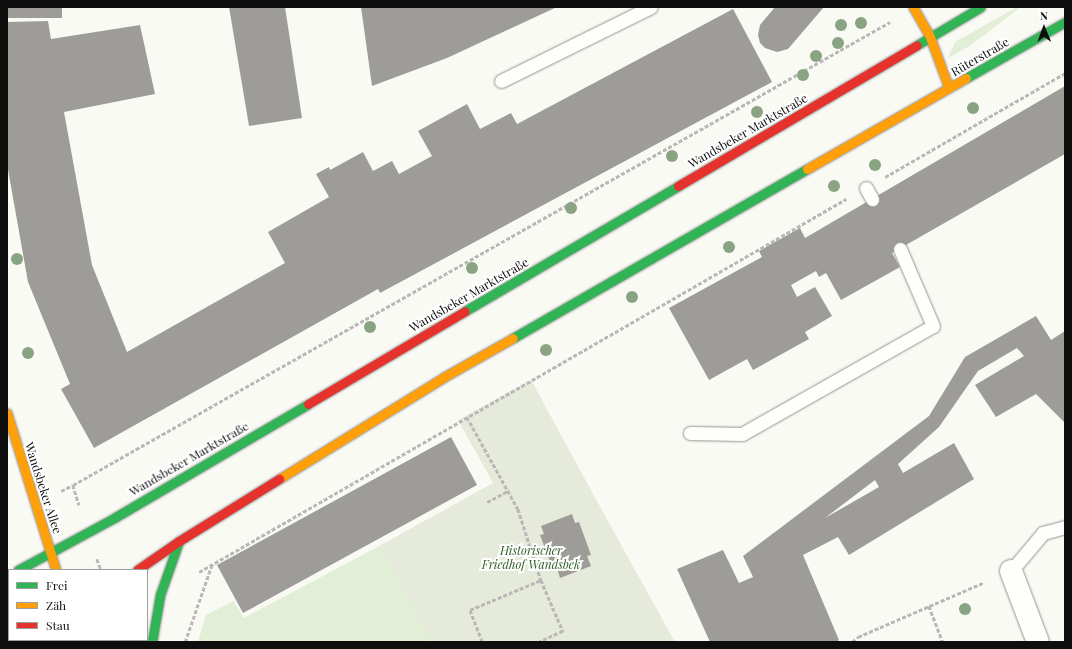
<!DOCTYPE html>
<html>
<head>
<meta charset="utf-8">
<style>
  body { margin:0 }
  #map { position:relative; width:1072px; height:649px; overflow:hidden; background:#fafaf4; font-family:"Playfair Display",serif }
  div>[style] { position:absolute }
  .green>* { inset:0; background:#e2eed6 }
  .cemetery>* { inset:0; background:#e5eada }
  .building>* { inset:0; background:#9e9c99 }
  .path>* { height:2.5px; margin-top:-1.25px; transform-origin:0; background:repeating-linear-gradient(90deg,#b8b8b7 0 4px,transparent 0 6px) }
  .roads { filter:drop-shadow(0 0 1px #949492) drop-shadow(0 0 1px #949492) }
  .lane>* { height:13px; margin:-6.5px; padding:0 6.5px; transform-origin:6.5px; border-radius:6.5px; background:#fefefd }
  .street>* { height:22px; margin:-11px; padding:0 11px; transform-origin:11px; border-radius:11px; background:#fefefd }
  .fast>* { height:9px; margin:-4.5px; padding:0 4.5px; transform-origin:4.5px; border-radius:4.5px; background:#30b455 }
  .slow>* { height:9px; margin:-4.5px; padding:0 4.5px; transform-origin:4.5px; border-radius:4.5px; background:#ff9f0a }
  .jam>* { height:9px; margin:-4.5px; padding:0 4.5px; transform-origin:4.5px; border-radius:4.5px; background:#e5322d }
  .trees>* { width:12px; height:12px; margin:-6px; border-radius:50%; background:#89a483 }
  span { translate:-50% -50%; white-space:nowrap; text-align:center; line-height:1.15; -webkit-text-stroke:4px #fff; paint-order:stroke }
  .street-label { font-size:12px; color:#0e0e0e }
  .park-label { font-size:12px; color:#2c5e26; font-style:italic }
  .frame { position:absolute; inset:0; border:8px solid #0e0e0e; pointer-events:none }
  .legend { position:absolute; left:8px; top:569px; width:140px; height:72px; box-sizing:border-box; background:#fff; border:1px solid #9f9f9f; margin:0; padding:5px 7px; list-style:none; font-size:12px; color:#0e0e0e }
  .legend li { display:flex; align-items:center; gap:8px; height:20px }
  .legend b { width:20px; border:1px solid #9f9f9f }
  .north { position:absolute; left:1024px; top:8px; width:40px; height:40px; -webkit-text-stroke:3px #fff; paint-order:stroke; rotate:359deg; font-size:11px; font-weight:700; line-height:16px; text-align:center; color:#0e0e0e }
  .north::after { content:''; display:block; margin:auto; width:14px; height:18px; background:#0e0e0e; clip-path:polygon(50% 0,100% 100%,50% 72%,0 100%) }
</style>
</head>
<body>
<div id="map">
  <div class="green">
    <div style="clip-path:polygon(1017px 7px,1019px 8px,987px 33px,968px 47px,948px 58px,955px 42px)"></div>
    <div style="clip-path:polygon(381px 545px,432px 642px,198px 642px,206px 615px,233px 601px,244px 618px)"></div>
  </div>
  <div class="cemetery">
    <div style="clip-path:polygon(531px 380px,598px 503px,675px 642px,432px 642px,381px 545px,493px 483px,458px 420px)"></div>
  </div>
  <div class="building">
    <div style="clip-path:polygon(7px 7px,62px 7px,62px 18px,7px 18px)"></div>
    <div style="clip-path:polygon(229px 7px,285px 7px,302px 118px,249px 126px)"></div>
    <div style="clip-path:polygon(361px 7px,557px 7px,447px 58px,372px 86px)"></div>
    <div style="clip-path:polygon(775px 7px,824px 7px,788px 49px,777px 52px,765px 48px,760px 43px,758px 35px,760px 25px)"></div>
    <div style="clip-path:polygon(733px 9px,772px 82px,380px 293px,378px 289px,94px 448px,61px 389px,70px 384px,28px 282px,7px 164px,7px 22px,48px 21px,51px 39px,140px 25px,155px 94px,64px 112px,92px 265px,127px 352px,285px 263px,268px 232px,329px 197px,316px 174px,329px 167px,330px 170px,363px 152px,373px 171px,392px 161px,399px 174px,432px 156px,418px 131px,467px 104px,480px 129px,511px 113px,517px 124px)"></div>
    <div style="clip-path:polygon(1065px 86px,1065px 154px,892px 253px,900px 267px,841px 300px,826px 273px,819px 277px,816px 271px,791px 285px,797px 297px,815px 287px,832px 316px,805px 332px,809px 339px,753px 370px,747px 359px,709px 380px,669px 308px,762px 257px,759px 251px,800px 228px,805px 238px)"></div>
    <div style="clip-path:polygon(evenodd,1036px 316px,1051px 340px,1065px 331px,1065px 423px,1036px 394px,996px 417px,975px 385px,1024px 356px,1017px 348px,978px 371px,939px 427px,898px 464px,903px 473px,954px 443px,974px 479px,849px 555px,838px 537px,803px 555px,839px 640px,836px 642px,710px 642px,677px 569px,723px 550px,739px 583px,753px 577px,743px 556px,929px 416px,965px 357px,1036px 316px,875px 480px,879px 487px,825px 518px,875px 480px)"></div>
    <div style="clip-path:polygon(451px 437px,477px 485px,243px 613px,217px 565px)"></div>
    <div style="clip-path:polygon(572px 514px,575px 523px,579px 522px,591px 555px,587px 556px,591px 566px,560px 578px,557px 568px,553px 569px,540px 535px,544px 534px,541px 526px)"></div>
  </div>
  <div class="path">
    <div style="left:885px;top:177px;width:208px;rotate:-30deg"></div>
    <div style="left:467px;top:417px;width:105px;rotate:61deg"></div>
    <div style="left:518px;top:509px;width:75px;rotate:72.1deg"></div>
    <div style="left:541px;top:580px;width:56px;rotate:66.7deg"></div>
    <div style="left:563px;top:631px;width:26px;rotate:155deg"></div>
    <div style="left:73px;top:485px;width:939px;rotate:-29.54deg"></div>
    <div style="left:61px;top:491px;width:13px;rotate:-27deg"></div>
    <div style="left:73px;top:485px;width:21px;rotate:73deg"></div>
    <div style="left:487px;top:502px;width:24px;rotate:-28deg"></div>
    <div style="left:97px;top:559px;width:12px;rotate:70deg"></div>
    <div style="left:199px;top:572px;width:747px;rotate:-29.96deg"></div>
    <div style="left:929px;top:606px;width:39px;rotate:69deg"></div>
    <div style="left:185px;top:642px;width:83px;rotate:-70.9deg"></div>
    <div style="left:482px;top:642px;width:34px;rotate:-111deg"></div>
    <div style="left:470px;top:610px;width:77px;rotate:-22.9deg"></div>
    <div style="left:852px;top:642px;width:8px;rotate:-40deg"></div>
    <div style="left:858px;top:637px;width:138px;rotate:-23.4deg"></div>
  </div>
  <div class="roads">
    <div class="lane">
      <div style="left:501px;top:81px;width:167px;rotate:-26.3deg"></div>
      <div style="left:866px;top:188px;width:13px;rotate:61deg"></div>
      <div style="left:690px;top:433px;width:52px;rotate:1.1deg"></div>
      <div style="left:742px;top:434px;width:219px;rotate:-29.5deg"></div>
      <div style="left:933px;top:326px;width:84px;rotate:-113.2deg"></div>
      <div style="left:1011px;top:571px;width:50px;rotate:-49.9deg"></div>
      <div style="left:1043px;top:533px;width:23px;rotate:-15deg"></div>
    </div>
    <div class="street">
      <div style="left:1011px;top:571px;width:76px;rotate:69.2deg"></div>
    </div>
    <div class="fast">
      <div style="left:917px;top:45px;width:74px;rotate:-30.7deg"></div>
      <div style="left:966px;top:78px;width:114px;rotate:-29.5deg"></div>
      <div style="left:465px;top:311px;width:247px;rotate:-30.4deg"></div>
      <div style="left:513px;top:338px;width:339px;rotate:-29.9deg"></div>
      <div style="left:18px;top:570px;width:109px;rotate:-28.4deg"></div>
      <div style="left:114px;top:518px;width:225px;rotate:-30.4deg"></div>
      <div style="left:152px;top:642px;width:48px;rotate:-80.3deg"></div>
      <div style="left:160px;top:595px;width:57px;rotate:-70.6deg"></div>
    </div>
    <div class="slow">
      <div style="left:913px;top:7px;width:34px;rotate:60deg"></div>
      <div style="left:930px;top:37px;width:54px;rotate:69.6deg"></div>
      <div style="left:807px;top:169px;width:183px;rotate:-29.8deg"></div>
      <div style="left:7px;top:413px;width:164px;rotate:72.7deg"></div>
      <div style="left:279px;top:479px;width:194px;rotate:-31.7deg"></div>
      <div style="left:444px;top:377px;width:79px;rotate:-29.5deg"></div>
      <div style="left:80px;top:640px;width:2px;rotate:90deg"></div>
      <div style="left:16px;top:642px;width:4px;rotate:-34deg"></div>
    </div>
    <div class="jam">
      <div style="left:678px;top:186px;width:277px;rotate:-30.5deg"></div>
      <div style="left:308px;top:404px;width:182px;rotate:-30.6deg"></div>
      <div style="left:137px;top:570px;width:51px;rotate:-34.6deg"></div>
      <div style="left:179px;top:541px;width:118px;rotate:-31.8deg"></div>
      <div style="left:7px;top:596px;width:7px;rotate:74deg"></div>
    </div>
  </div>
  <div class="trees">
    <div style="left:861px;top:23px"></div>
    <div style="left:841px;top:25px"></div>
    <div style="left:838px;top:43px"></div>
    <div style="left:816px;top:56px"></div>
    <div style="left:803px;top:75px"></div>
    <div style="left:973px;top:108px"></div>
    <div style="left:757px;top:112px"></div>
    <div style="left:672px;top:156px"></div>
    <div style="left:875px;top:165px"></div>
    <div style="left:834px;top:186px"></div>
    <div style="left:571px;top:208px"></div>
    <div style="left:729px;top:247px"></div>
    <div style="left:17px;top:259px"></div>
    <div style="left:472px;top:268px"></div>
    <div style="left:632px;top:297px"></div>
    <div style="left:370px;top:327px"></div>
    <div style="left:546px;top:350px"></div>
    <div style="left:28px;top:353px"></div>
    <div style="left:965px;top:609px"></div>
  </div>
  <div class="street-label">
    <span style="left:980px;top:57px;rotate:-30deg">Rüterstraße</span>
    <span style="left:748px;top:131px;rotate:-30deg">Wandsbeker Marktstraße</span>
    <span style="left:469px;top:295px;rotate:-30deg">Wandsbeker Marktstraße</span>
    <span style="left:189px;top:459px;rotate:-30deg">Wandsbeker Marktstraße</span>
    <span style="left:43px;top:488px;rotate:72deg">Wandsbeker Allee</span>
  </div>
  <div class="park-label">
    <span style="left:531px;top:558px">Historischer<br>Friedhof Wandsbek</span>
  </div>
  <div class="frame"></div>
  <ul class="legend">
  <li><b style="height:5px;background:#30b455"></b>Frei</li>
  <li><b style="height:5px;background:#ff9f0a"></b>Zäh</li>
  <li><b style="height:5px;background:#e5322d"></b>Stau</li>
  </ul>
  <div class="north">N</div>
</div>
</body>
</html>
